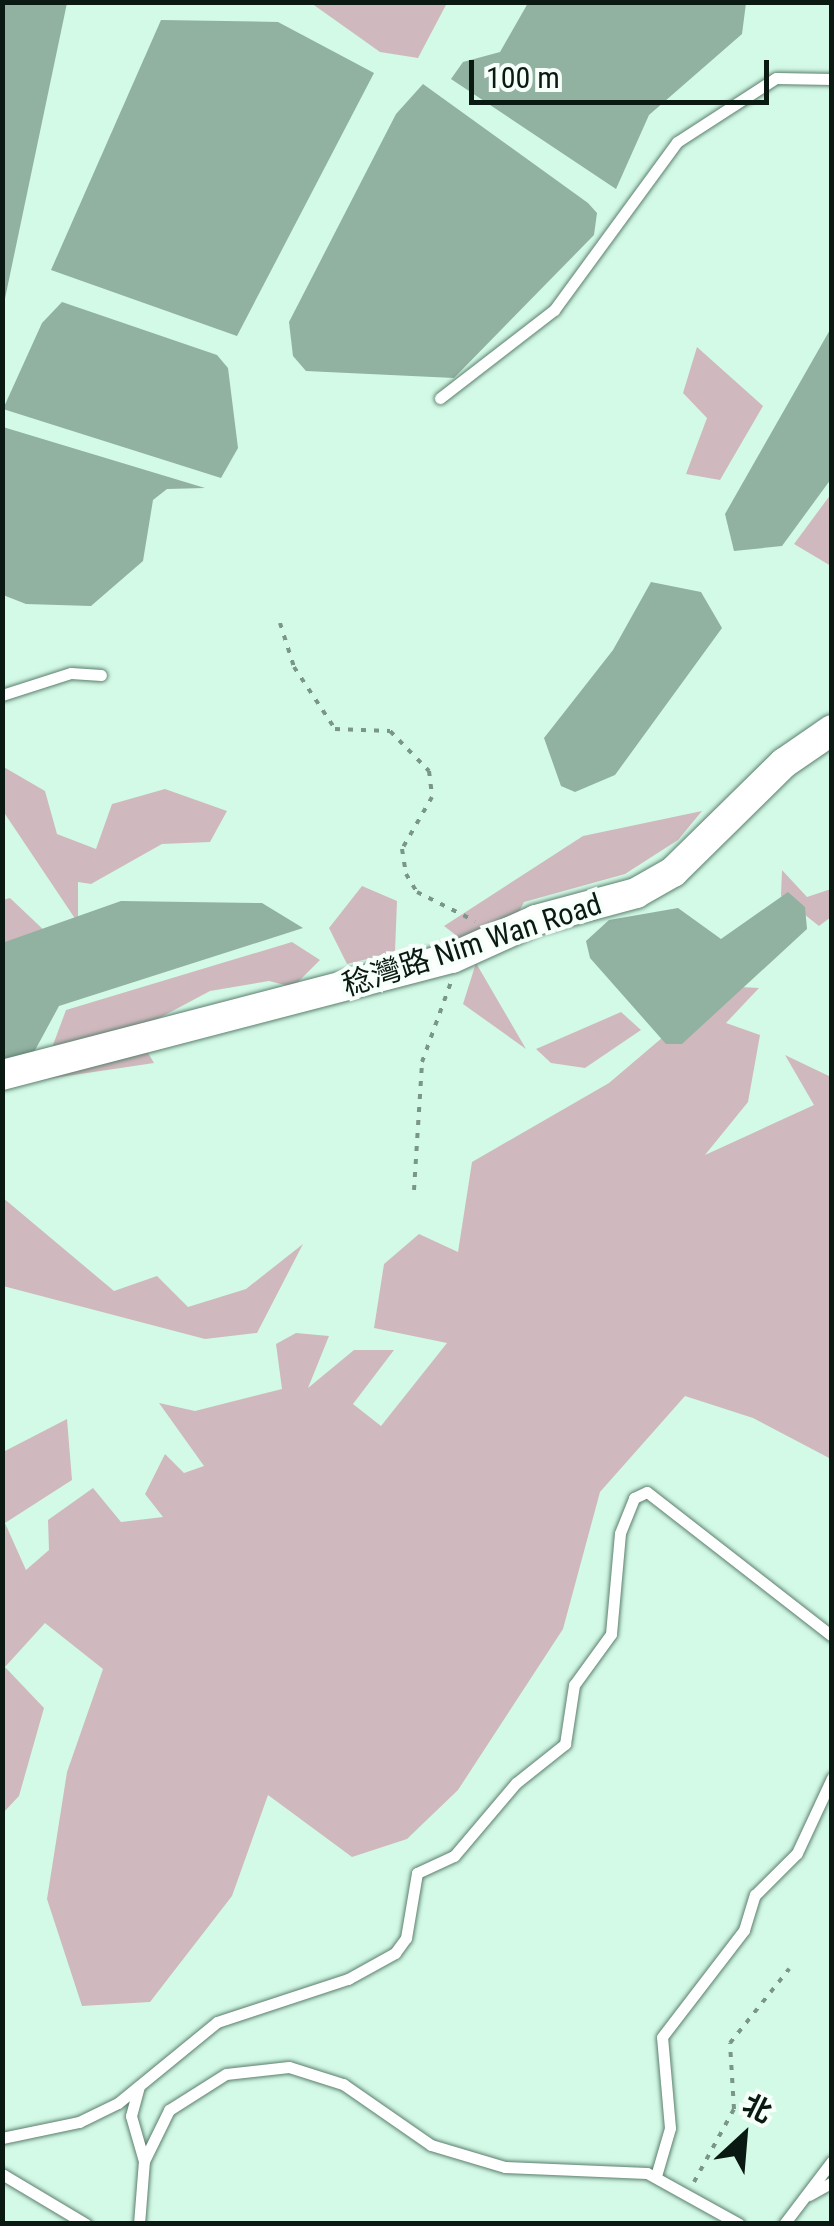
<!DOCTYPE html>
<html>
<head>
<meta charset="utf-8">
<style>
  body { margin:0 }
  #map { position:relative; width:834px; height:2226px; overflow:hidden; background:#d3fae7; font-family:"Roboto Condensed","Noto Sans SC",sans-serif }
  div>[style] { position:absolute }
  .green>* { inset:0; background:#d0b9be }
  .water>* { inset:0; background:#91b1a1 }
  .path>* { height:4px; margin-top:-2px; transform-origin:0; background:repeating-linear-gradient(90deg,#799688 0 5px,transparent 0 13px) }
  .roads { filter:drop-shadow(0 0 2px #5c7f6e) drop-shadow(0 0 2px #5c7f6e) }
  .service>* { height:11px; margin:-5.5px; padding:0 5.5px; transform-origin:5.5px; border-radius:5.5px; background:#fff }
  .tertiary>* { height:30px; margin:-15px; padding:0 15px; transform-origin:15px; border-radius:15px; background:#fff }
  span { translate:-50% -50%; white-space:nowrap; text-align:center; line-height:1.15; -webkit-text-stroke:8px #f7fffb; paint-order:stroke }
  .street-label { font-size:30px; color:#0a1912 }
  .frame { position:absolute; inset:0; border:5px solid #0a1912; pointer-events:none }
  .north { position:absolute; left:694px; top:2086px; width:100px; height:100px; -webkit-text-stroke:8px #f7fffb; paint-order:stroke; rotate:26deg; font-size:28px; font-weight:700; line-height:40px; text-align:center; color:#0a1912 }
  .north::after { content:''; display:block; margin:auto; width:35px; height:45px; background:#0a1912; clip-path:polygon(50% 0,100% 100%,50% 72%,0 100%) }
  .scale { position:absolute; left:469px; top:60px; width:300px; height:45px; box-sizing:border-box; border:5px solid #0a1912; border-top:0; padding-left:12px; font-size:30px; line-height:35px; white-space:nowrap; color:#0a1912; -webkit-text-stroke:8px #f7fffb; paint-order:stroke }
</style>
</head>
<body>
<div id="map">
  <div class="green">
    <div style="clip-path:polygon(311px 3px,447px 3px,418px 58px,380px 52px)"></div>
    <div style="clip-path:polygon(697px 347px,763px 406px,720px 480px,686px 474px,707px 418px,683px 393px)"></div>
    <div style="clip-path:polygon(831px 494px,831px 566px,794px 544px)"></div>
    <div style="clip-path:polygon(2px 766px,45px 791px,57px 834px,96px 849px,112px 804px,165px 789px,227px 811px,210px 842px,162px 844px,91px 884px,78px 882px,78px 923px,3px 811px)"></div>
    <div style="clip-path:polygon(702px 811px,678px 840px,625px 874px,524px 902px,517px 915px,466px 943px,444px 926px,583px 836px)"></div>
    <div style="clip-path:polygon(782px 870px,807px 897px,831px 889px,831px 917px,819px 926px,781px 896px)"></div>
    <div style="clip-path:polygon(362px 886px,397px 901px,395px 952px,347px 964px,329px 928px)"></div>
    <div style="clip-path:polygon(10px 898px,48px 934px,3px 966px,2px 900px)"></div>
    <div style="clip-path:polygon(292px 942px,320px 960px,293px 987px,269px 981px,210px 991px,135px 1031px,154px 1063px,40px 1080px,66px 1010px)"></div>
    <div style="clip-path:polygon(476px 963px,526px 1049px,463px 1004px)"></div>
    <div style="clip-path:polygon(723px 986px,759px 988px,726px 1023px,760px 1035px,748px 1102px,705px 1155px,814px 1105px,785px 1055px,831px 1077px,831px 1459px,753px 1418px,685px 1396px,600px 1492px,563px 1629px,458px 1790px,407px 1839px,352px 1857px,268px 1795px,232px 1896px,150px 2002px,82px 2006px,47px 1899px,67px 1772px,103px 1669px,45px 1623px,5px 1667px,44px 1708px,19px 1796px,3px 1813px,3px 1452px,67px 1419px,72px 1480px,5px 1523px,26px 1570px,49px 1550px,48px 1520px,93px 1488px,121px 1522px,163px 1517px,145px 1494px,165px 1454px,184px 1473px,204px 1466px,159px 1403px,195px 1411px,282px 1389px,276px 1344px,296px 1333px,329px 1336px,308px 1388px,354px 1350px,394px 1350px,353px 1404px,381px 1426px,447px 1343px,374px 1328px,384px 1264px,419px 1234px,458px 1252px,472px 1162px,609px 1083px)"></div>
    <div style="clip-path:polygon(621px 1012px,641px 1030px,585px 1068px,551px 1063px,536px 1049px)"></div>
    <div style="clip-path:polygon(2px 1197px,114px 1291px,157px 1276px,188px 1307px,246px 1289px,303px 1244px,257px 1333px,205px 1339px,3px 1286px)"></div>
  </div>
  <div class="water">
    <div style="clip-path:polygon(3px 2px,67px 3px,3px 308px,2px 3px)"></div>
    <div style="clip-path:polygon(528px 3px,528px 2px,746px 3px,742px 34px,649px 115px,616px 189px,451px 79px,463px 62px,500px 52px)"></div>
    <div style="clip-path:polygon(161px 20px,278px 22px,374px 73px,237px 336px,51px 270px)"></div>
    <div style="clip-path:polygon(423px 84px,588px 203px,597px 213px,594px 235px,454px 378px,306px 371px,293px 356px,289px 322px,396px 114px)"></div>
    <div style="clip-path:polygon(62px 302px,217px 355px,228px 368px,238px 448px,221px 478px,3px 409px,42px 323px)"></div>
    <div style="clip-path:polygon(831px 328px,831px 479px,782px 546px,734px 551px,725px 514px)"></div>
    <div style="clip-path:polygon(3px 427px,205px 488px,167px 489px,153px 500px,143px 561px,91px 606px,26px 604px,3px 595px)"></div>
    <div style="clip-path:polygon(651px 582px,701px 592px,722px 628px,615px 775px,575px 792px,561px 786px,544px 738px,613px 650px)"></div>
    <div style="clip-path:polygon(788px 892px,805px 907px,807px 929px,682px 1044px,666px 1044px,590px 958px,586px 941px,609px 920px,678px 908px,721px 939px)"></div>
    <div style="clip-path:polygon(121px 901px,262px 903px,303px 928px,59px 1006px,33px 1054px,3px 1059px,2px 943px)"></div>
  </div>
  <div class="path">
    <div style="left:280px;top:623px;width:46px;rotate:72.3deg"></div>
    <div style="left:294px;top:667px;width:74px;rotate:56.5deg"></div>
    <div style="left:335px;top:729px;width:55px;rotate:2.1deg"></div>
    <div style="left:390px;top:731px;width:56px;rotate:45.7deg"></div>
    <div style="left:429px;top:771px;width:26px;rotate:83deg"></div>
    <div style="left:432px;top:797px;width:60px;rotate:120deg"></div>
    <div style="left:402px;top:849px;width:25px;rotate:81deg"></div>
    <div style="left:406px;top:874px;width:21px;rotate:59deg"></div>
    <div style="left:417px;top:892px;width:65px;rotate:26.6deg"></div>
    <div style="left:414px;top:1190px;width:128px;rotate:-86.4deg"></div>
    <div style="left:422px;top:1062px;width:85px;rotate:-70.1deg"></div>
    <div style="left:694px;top:2182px;width:83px;rotate:-61.3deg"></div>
    <div style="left:734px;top:2109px;width:66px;rotate:-93.5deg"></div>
    <div style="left:730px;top:2043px;width:95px;rotate:-51.4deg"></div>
  </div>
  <div class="roads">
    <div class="service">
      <div style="left:440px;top:398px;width:144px;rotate:-37.7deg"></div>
      <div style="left:554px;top:310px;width:208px;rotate:-53.8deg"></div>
      <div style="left:677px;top:142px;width:118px;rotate:-32.9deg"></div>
      <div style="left:776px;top:78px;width:56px;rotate:1deg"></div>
      <div style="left:2px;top:695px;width:72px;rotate:-17.7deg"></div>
      <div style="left:71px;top:673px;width:30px;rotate:4deg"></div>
      <div style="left:139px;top:2086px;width:31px;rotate:105deg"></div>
      <div style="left:131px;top:2116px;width:47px;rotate:73.9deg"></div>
      <div style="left:2px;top:2138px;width:79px;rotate:-11.7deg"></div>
      <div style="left:79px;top:2122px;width:43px;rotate:-26deg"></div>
      <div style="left:118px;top:2103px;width:128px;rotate:-39.3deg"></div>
      <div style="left:217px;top:2022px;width:138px;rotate:-18.2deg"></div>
      <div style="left:348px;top:1979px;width:54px;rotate:-29deg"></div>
      <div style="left:395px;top:1953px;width:19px;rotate:-54deg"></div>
      <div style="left:406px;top:1938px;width:66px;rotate:-80.4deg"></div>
      <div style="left:417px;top:1873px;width:41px;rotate:-24.7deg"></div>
      <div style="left:454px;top:1856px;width:96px;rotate:-49.7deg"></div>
      <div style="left:516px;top:1783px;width:63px;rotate:-38.5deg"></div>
      <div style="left:565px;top:1744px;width:60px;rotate:-81.3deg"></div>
      <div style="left:574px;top:1685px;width:63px;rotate:-54deg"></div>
      <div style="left:611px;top:1634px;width:101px;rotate:-84.9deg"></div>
      <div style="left:620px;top:1533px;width:38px;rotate:-68deg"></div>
      <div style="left:634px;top:1498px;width:14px;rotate:-25deg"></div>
      <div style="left:647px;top:1492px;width:234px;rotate:37.9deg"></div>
      <div style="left:2px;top:2174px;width:98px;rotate:30.8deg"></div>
      <div style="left:656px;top:2176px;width:50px;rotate:-73.7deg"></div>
      <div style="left:670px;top:2128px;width:91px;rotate:-95deg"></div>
      <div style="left:662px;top:2037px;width:135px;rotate:-52.5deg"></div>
      <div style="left:744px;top:1930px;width:37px;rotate:-73deg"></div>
      <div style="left:755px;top:1895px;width:59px;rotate:-45deg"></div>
      <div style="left:797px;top:1853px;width:83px;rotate:-65deg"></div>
      <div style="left:809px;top:2195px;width:26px;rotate:-29deg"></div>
      <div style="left:139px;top:2224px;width:63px;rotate:-85.5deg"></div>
      <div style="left:144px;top:2161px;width:57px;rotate:-63.9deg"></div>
      <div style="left:169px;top:2110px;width:67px;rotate:-32.3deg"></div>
      <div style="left:226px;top:2074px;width:63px;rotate:-6.3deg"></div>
      <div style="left:289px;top:2067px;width:57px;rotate:17.5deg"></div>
      <div style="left:343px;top:2084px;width:107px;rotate:34.7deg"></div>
      <div style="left:431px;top:2145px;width:77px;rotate:16.6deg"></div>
      <div style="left:505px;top:2167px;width:142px;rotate:2.4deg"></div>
      <div style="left:647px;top:2173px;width:105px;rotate:29deg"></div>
      <div style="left:784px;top:2224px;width:79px;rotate:-52.7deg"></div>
    </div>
    <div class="tertiary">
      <div style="left:2px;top:1075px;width:465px;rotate:-14.6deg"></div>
      <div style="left:452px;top:958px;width:92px;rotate:-24.3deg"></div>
      <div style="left:536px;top:920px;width:104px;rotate:-15.1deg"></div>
      <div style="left:636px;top:893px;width:43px;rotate:-29.6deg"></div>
      <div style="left:673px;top:872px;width:156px;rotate:-44.5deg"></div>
      <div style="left:784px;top:763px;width:58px;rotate:-34.5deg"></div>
    </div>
  </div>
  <div class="street-label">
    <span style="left:472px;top:945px;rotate:-18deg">稔灣路 Nim Wan Road</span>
  </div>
  <div class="frame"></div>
  <div class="north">北</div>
  <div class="scale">100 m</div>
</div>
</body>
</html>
